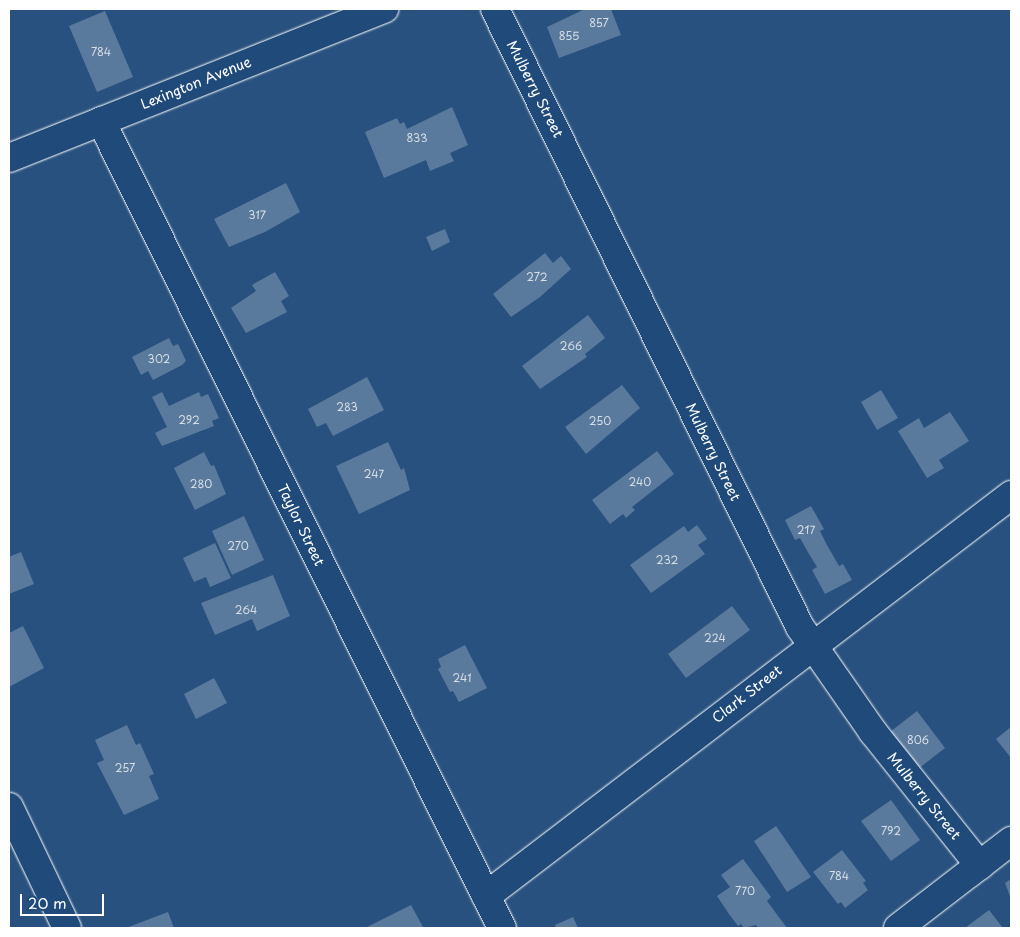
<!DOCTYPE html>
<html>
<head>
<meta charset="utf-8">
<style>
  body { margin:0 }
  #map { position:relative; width:1020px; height:937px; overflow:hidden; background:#28517f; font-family:"Playpen Sans",sans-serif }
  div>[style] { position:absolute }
  .building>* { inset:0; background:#5a7a9d }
  .roads { filter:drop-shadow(0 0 1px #fff) drop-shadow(0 0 1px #fff) }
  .minor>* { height:28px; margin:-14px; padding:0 14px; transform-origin:14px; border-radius:14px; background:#1f4a7a }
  span { translate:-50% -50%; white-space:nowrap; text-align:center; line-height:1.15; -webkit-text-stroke:5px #1f4a7a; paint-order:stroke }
  .number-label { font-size:11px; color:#d6dee6 }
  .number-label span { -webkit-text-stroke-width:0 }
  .street-label { font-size:14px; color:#fff }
  .frame { position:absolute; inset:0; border:10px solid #fff; pointer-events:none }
  .scale { position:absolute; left:20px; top:894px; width:84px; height:22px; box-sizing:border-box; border:2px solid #fff; border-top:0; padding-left:6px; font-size:15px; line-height:18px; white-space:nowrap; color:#fff; -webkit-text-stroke:4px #1f4a7a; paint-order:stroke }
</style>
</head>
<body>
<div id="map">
  <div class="building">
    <div style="clip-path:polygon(585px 9px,611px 9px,621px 35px,559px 58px,547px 27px)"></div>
    <div style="clip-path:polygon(105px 11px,133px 77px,97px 92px,69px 26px)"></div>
    <div style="clip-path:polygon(452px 107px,468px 145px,450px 153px,454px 161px,430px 171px,426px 160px,384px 178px,365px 132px,397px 118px,400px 124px,404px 122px,407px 129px)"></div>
    <div style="clip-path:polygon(286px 183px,300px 212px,265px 232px,229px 247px,214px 219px)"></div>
    <div style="clip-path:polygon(445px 229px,450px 242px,432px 251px,426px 237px)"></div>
    <div style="clip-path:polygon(545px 253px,553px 263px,561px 256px,571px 269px,540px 297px,511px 317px,493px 294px)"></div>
    <div style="clip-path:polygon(275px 272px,289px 296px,281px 301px,287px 312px,246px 333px,231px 308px,256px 291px,252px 285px)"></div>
    <div style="clip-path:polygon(588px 315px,605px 338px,585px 354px,587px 357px,540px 389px,522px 366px)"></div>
    <div style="clip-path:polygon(169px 338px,173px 346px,178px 344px,186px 361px,182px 365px,153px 380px,148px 371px,141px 375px,132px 357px)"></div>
    <div style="clip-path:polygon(367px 377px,384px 410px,333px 436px,326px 423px,317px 427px,308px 409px)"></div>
    <div style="clip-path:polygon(622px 385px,640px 408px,586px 454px,565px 427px)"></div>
    <div style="clip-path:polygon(881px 390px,898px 418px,877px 430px,861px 402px)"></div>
    <div style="clip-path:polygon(162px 392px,169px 406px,199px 392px,201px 397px,208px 394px,219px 418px,212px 421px,214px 426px,162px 446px,155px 433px,167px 427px,152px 397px)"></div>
    <div style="clip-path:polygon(950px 412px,969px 441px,939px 460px,944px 468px,927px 478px,898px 431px,919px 418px,924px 428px)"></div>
    <div style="clip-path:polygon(388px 442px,401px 470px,404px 468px,410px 490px,359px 514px,336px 466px)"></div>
    <div style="clip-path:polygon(657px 451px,674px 474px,632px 507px,635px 510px,626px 518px,623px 514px,610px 524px,592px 500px)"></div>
    <div style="clip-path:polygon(204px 452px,211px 466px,214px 465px,226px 494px,195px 510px,174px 468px)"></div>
    <div style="clip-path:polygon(811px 506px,824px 529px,820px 531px,827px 545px,839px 566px,843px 564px,852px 580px,825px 594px,812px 570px,817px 567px,809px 554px,800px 538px,795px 540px,785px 520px)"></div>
    <div style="clip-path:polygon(244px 516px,264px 560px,232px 575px,212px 531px)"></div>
    <div style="clip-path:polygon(697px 525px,707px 539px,698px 545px,705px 554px,651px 593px,630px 565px,684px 526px,688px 532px)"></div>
    <div style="clip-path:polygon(215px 543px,231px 578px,210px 587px,206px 577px,194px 582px,183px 558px)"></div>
    <div style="clip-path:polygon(21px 552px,34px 584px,9px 594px,9px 557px)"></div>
    <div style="clip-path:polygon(273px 575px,290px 616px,257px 631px,252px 619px,215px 635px,201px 603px)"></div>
    <div style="clip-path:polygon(732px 606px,750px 630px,686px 678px,668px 654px)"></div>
    <div style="clip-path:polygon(23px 626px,44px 668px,9px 687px,9px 633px)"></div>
    <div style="clip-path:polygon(465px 645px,487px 688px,459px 702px,453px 691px,450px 692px,438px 669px,441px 667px,438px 659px)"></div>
    <div style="clip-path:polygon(214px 678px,227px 703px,196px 719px,184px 694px)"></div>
    <div style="clip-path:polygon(917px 711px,945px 748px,918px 769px,890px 732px)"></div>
    <div style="clip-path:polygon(127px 725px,136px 745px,140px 743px,154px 774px,149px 776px,159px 799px,124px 815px,97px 763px,104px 760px,95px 740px)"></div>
    <div style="clip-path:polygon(1011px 727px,1011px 758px,996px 739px)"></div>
    <div style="clip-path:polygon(891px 800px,920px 840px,891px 861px,861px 821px)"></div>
    <div style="clip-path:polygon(776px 826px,811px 877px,787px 892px,754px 841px)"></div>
    <div style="clip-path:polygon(842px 850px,866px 881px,863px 883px,868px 890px,845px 908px,841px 902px,838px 904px,813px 872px)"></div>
    <div style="clip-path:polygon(743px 859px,771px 897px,767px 901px,787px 928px,758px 928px,756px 925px,744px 928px,741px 924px,738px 926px,729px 914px,717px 896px,730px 887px,721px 875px)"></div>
    <div style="clip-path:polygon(1011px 879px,1011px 899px,1005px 883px)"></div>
    <div style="clip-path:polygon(411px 905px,423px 927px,365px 928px)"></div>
    <div style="clip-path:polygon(989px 910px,1003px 928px,965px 928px)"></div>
    <div style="clip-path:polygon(168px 912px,174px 928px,126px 928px)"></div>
    <div style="clip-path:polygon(573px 917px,578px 928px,556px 928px,555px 925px)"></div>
  </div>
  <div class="roads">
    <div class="minor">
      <div style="left:495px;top:9px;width:689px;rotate:63.73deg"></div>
      <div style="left:800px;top:627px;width:128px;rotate:55.2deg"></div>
      <div style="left:873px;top:732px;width:171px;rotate:51.4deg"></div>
      <div style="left:101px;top:121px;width:901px;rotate:63.58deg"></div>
      <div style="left:9px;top:158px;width:404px;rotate:-21.7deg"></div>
      <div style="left:9px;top:807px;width:134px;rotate:64.4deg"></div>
      <div style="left:486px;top:896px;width:661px;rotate:-37.37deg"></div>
      <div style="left:898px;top:928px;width:143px;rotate:-37.6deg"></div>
    </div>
  </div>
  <div class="number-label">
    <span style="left:599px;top:23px">857</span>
    <span style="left:569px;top:36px">855</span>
    <span style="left:101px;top:52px">784</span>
    <span style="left:417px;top:138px">833</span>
    <span style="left:257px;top:215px">317</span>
    <span style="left:537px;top:277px">272</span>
    <span style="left:571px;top:346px">266</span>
    <span style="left:159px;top:359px">302</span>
    <span style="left:347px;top:407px">283</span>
    <span style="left:189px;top:420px">292</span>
    <span style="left:600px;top:421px">250</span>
    <span style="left:374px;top:474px">247</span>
    <span style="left:640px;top:482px">240</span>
    <span style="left:201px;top:484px">280</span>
    <span style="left:806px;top:530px">217</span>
    <span style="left:238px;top:546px">270</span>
    <span style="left:667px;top:560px">232</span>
    <span style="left:246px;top:610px">264</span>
    <span style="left:715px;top:638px">224</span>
    <span style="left:462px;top:678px">241</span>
    <span style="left:918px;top:740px">806</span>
    <span style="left:125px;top:768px">257</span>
    <span style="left:891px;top:831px">792</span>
    <span style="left:839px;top:876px">784</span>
    <span style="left:745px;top:891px">770</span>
  </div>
  <div class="street-label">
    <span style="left:196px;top:83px;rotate:-22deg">Lexington Avenue</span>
    <span style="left:535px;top:89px;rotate:63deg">Mulberry Street</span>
    <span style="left:713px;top:452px;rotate:64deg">Mulberry Street</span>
    <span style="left:301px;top:525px;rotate:64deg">Taylor Street</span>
    <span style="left:747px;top:694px;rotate:-38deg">Clark Street</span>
    <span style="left:924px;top:796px;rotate:51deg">Mulberry Street</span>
  </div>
  <div class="frame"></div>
  <div class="scale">20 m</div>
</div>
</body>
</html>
